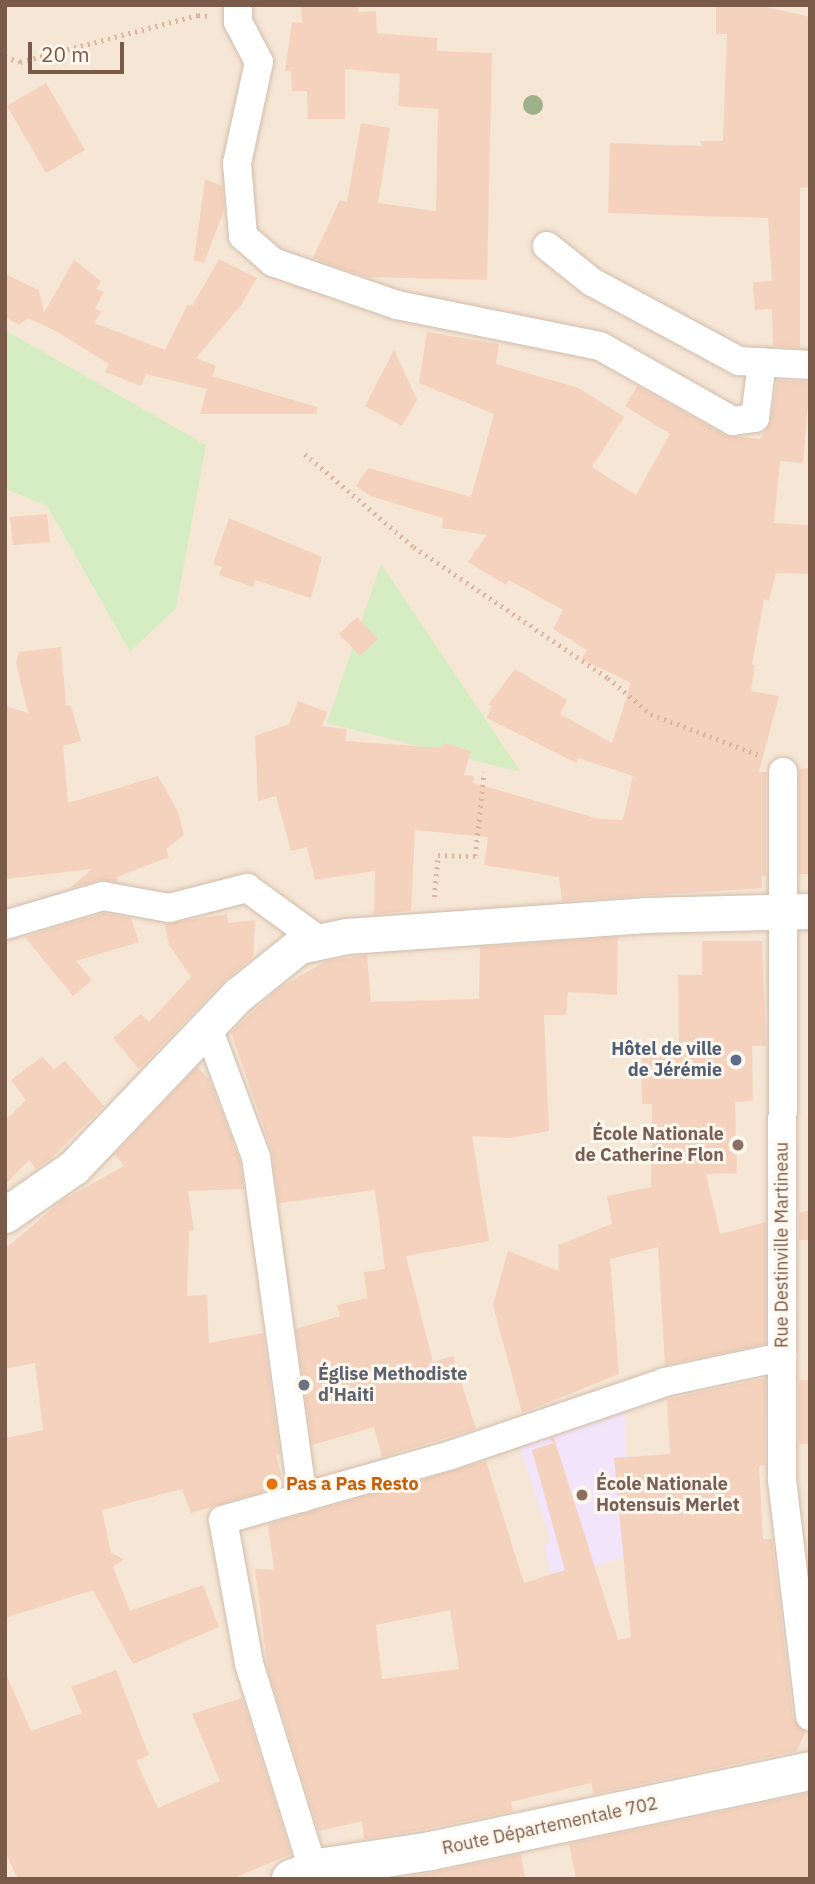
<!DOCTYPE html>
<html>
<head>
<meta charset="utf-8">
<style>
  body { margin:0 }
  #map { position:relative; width:815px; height:1884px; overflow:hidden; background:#fef5e8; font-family:"IBM Plex Sans",sans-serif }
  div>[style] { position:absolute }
  .residential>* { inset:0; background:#f6e6d5 }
  .education>* { inset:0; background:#f2e4fa }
  .green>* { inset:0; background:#d6edc4 }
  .building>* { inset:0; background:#f5d2bd }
  .path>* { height:4.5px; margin-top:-2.25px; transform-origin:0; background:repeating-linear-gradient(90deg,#dbb59f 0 2px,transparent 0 7px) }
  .roads { filter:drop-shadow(0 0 2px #d1bcac) drop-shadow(0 0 2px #d1bcac) }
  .minor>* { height:28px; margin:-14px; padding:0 14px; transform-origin:14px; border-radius:14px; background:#fff }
  .tertiary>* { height:35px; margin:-17.5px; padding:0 17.5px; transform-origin:17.5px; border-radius:17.5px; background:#fff }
  .secondary>* { height:38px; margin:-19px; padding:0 19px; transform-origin:19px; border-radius:19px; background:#fff }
  .trees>* { width:20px; height:20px; margin:-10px; border-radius:50%; background:#9fb18a }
  .dots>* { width:19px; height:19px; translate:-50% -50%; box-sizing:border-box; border:4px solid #fff8ef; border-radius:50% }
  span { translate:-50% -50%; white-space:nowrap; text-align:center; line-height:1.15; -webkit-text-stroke:6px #fff8ef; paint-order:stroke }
  .service-label { font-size:18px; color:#4e5e75; font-weight:700 }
  .right { translate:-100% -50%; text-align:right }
  .education-label { font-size:18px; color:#785e54; font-weight:700 }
  .left { translate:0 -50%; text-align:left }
  .street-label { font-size:18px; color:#7a5a49 }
  .worship-label { font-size:18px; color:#5b616d; font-weight:700 }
  .food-label { font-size:18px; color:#c56008; font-weight:700 }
  .frame { position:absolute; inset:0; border:7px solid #7a5a49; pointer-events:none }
  .scale { position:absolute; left:28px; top:42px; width:96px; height:32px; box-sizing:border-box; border:4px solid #7a5a49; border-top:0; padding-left:9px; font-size:21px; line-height:24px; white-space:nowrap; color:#7a5a49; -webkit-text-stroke:5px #fff8ef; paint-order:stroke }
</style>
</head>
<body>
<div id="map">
  <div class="residential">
    <div style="clip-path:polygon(5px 5px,810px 5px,810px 1879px,5px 1879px,5px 489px,47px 506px,130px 652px,206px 446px,5px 330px)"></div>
  </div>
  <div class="education">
    <div style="clip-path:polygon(625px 1412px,630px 1555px,553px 1581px,544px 1545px,551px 1541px,520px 1448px)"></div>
  </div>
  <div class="green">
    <div style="clip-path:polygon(5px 330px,206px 445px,176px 608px,130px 652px,47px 506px,5px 489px)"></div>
    <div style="clip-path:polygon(381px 564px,521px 772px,327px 723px)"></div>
  </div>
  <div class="building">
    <div style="clip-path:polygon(301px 5px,358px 5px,358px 12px,376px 11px,377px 33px,437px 38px,437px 51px,492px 53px,487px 280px,366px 277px,313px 258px,340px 200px,347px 202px,361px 123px,390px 128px,378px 203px,436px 211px,438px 109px,398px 106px,400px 74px,345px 69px,345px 119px,308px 119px,307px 91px,292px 91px,291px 71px,285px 71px,292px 22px,302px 23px)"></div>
    <div style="clip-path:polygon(716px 5px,758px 5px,810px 17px,810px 187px,800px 188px,800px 348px,773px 346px,772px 309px,755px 310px,753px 282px,772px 281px,768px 218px,608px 213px,610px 143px,701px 146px,701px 141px,723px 141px,727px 34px,716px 34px)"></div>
    <div style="clip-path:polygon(46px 83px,85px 150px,46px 173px,7px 106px)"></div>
    <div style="clip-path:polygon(205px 179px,222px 186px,224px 210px,204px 263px,194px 260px)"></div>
    <div style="clip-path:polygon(219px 259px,257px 278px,241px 305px,196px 358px,216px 366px,212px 376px,317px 407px,316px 414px,200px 414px,207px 389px,146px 374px,141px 386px,105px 372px,109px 364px,56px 331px,28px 318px,19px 325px,5px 317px,5px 274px,39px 290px,44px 313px,74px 260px,101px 281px,97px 289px,104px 292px,95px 308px,101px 312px,94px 323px,165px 350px,188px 304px,192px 306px)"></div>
    <div style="clip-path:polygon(427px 332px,499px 344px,496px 364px,579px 388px,624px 417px,592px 467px,636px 495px,670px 434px,625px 406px,637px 386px,725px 435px,760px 439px,771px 421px,777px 380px,810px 382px,803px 463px,780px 461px,774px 523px,810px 525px,810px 574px,776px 573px,769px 601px,764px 599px,752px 665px,755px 665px,751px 691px,779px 696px,759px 772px,766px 772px,766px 876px,762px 876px,762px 888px,562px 901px,559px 877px,484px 865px,488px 837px,415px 830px,411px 911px,374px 914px,375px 871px,315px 880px,307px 847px,291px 851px,276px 796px,258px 801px,255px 736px,289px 724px,298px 701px,327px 712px,322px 726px,347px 729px,345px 741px,442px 748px,444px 743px,471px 751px,464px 775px,474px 776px,473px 783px,599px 819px,623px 820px,633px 776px,578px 758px,576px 763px,487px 718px,492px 706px,488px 705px,515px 669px,567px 700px,560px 714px,612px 743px,631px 683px,582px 659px,587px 650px,553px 629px,563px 610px,509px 580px,506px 585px,468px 562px,487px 535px,442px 528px,443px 518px,370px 496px,356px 486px,368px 468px,471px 497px,494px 414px,419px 383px)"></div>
    <div style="clip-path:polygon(394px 350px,417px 400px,402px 426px,365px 406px)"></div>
    <div style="clip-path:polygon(47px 514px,50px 542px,13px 545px,10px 517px)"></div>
    <div style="clip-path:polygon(229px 518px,322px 557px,311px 598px,255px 580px,253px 587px,219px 575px,222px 567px,213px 564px)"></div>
    <div style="clip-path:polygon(357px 617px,378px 639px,360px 656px,339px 634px)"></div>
    <div style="clip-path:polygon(61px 647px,66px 705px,71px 706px,81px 741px,63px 746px,68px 803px,158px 776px,178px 812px,184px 835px,166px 849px,169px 857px,117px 877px,118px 882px,99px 880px,70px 888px,92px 869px,5px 879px,5px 706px,28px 713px,16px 663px,19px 652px)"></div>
    <div style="clip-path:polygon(810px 768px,810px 874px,799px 874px,799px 769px)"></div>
    <div style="clip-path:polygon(104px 913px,131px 918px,139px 942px,76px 961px,92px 980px,73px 996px,25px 937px)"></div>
    <div style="clip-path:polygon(227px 914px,228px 923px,255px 920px,253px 957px,224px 981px,139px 1069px,113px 1038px,141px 1014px,149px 1022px,191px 977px,169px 945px,165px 924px)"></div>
    <div style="clip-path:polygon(618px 937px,617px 995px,568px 992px,566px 1015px,544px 1015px,549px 1131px,511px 1138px,472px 1136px,489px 1241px,406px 1256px,433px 1362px,453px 1356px,476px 1429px,382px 1457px,374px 1427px,312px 1445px,296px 1329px,340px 1316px,337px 1305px,367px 1298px,364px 1272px,385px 1269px,375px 1190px,279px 1203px,272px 1151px,231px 1032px,279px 988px,326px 961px,367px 955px,371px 1002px,479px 999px,480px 947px)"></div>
    <div style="clip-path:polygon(702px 941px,762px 941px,766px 1046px,752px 1046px,753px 1101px,735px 1102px,737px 1173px,706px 1174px,720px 1234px,766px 1222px,766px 1344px,665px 1365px,658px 1247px,610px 1259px,619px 1374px,522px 1413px,493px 1305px,508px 1251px,559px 1271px,558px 1245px,612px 1224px,607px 1196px,651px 1187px,652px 1104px,642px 1104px,641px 1052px,679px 1051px,678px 975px,702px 975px)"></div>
    <div style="clip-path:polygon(42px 1057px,54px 1069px,65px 1061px,104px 1106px,50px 1159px,36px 1169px,29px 1160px,5px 1185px,5px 1121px,26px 1100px,11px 1080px)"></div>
    <div style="clip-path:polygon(197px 1067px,209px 1079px,240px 1161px,244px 1189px,188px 1191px,194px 1230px,189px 1231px,187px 1296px,207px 1295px,209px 1343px,263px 1333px,280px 1454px,276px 1455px,284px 1485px,191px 1513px,182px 1489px,102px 1510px,111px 1553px,124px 1559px,113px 1567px,130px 1611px,203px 1585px,219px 1627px,133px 1664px,93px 1590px,5px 1618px,5px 1438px,43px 1430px,35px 1363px,5px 1369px,5px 1249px,61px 1201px,124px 1166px,115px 1154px)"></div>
    <div style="clip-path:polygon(810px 1210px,810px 1240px,799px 1240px,799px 1213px)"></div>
    <div style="clip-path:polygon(evenodd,766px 1378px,765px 1465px,759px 1466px,763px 1539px,772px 1539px,793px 1718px,805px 1732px,797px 1751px,594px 1794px,591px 1783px,511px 1802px,513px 1811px,427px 1829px,364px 1839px,362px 1821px,319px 1831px,268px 1669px,255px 1569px,274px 1570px,268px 1524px,486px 1461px,524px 1583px,565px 1570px,532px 1450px,554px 1443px,549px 1439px,554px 1438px,618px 1640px,631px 1637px,614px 1458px,670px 1454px,667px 1399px,766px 1378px,450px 1610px,459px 1669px,382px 1679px,376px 1625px,450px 1610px)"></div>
    <div style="clip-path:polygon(799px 1380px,810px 1380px,810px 1444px,799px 1444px)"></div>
    <div style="clip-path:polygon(116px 1670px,149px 1755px,136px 1761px,158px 1808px,220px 1781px,192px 1714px,242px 1698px,291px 1854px,232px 1879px,18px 1879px,5px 1852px,5px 1672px,31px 1731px,82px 1713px,71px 1687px)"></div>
    <div style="clip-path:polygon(810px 1793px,810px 1879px,576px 1879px,569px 1844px)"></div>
    <div style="clip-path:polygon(521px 1854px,525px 1879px,394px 1879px,435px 1872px)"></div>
  </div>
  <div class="path">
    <div style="left:5px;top:57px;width:16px;rotate:18deg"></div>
    <div style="left:20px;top:62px;width:184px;rotate:-14.8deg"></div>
    <div style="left:198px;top:15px;width:9px;rotate:6deg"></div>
    <div style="left:305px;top:454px;width:143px;rotate:40.5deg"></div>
    <div style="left:414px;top:547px;width:234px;rotate:34deg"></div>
    <div style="left:608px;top:678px;width:56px;rotate:39.9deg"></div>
    <div style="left:651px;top:714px;width:116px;rotate:20.8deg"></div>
    <div style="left:434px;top:897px;width:42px;rotate:-84.6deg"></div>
    <div style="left:438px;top:855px;width:37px;rotate:2deg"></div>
    <div style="left:475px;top:856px;width:84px;rotate:-83.9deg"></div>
  </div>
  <div class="roads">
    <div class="minor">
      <div style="left:238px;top:5px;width:17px;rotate:90deg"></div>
      <div style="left:238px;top:22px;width:45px;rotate:62.3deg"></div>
      <div style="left:259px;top:62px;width:103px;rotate:102.3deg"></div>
      <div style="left:237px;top:163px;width:73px;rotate:85.3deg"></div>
      <div style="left:243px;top:236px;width:40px;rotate:41deg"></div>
      <div style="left:273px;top:262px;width:131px;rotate:19.1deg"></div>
      <div style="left:397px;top:305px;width:207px;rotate:11.4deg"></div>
      <div style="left:600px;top:346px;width:153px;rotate:29.4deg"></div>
      <div style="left:733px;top:421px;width:22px;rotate:-8deg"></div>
      <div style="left:755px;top:418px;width:56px;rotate:-82.9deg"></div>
      <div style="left:547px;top:246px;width:58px;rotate:38.7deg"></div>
      <div style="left:592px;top:282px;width:167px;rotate:28.3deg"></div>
      <div style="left:739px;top:361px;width:71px;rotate:3.2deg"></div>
      <div style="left:783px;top:772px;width:708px;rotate:90.08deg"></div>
      <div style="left:782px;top:1480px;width:238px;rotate:83.2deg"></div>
      <div style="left:5px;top:925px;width:102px;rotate:-16.5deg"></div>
      <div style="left:103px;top:896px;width:67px;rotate:10.3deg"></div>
      <div style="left:169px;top:908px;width:81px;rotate:-14.4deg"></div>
      <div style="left:247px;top:888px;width:90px;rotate:36deg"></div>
      <div style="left:208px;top:1028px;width:138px;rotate:69.6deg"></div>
      <div style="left:256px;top:1157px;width:344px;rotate:82.2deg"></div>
      <div style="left:319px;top:1868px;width:19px;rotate:-126deg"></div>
      <div style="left:308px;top:1853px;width:199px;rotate:-107.3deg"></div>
      <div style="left:249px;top:1663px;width:145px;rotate:-100.3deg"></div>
      <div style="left:223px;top:1520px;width:237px;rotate:-15.9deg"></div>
      <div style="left:451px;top:1455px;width:226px;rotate:-18.8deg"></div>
      <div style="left:665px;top:1382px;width:120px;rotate:-12.1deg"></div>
    </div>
    <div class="tertiary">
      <div style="left:5px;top:1215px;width:84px;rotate:-34.8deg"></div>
      <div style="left:74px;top:1167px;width:238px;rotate:-46.4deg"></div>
      <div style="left:238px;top:995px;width:78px;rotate:-38.8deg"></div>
      <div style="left:299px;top:946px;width:49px;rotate:-11.8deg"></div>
      <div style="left:347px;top:936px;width:299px;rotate:-4deg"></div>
      <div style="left:645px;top:915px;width:165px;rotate:-1.4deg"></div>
    </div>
    <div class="secondary">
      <div style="left:291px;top:1879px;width:30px;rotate:-21deg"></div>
      <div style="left:319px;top:1868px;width:113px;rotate:-8.6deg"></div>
      <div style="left:431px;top:1851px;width:387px;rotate:-11.9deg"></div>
    </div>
  </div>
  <div class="trees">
    <div style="left:533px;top:105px"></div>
  </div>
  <div class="dots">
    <div style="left:736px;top:1060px;background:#5c6f8a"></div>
    <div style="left:738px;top:1145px;background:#8d6e63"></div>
    <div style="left:304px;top:1385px;background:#6b7280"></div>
    <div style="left:272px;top:1484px;background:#e8710a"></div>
    <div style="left:582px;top:1495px;background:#8d6e63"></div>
  </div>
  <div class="service-label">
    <span class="right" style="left:722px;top:1060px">Hôtel de ville<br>de Jérémie</span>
  </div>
  <div class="education-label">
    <span class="right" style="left:724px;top:1145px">École Nationale<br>de Catherine Flon</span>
    <span class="left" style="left:596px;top:1495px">École Nationale<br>Hotensuis Merlet</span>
  </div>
  <div class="street-label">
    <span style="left:782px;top:1245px;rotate:-90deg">Rue Destinville Martineau</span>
    <span style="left:550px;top:1826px;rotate:-12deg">Route Départementale 702</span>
  </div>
  <div class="worship-label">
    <span class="left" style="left:318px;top:1385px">Église Methodiste<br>d'Haiti</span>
  </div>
  <div class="food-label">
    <span class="left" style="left:286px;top:1484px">Pas a Pas Resto</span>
  </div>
  <div class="frame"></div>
  <div class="scale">20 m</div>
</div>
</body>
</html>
